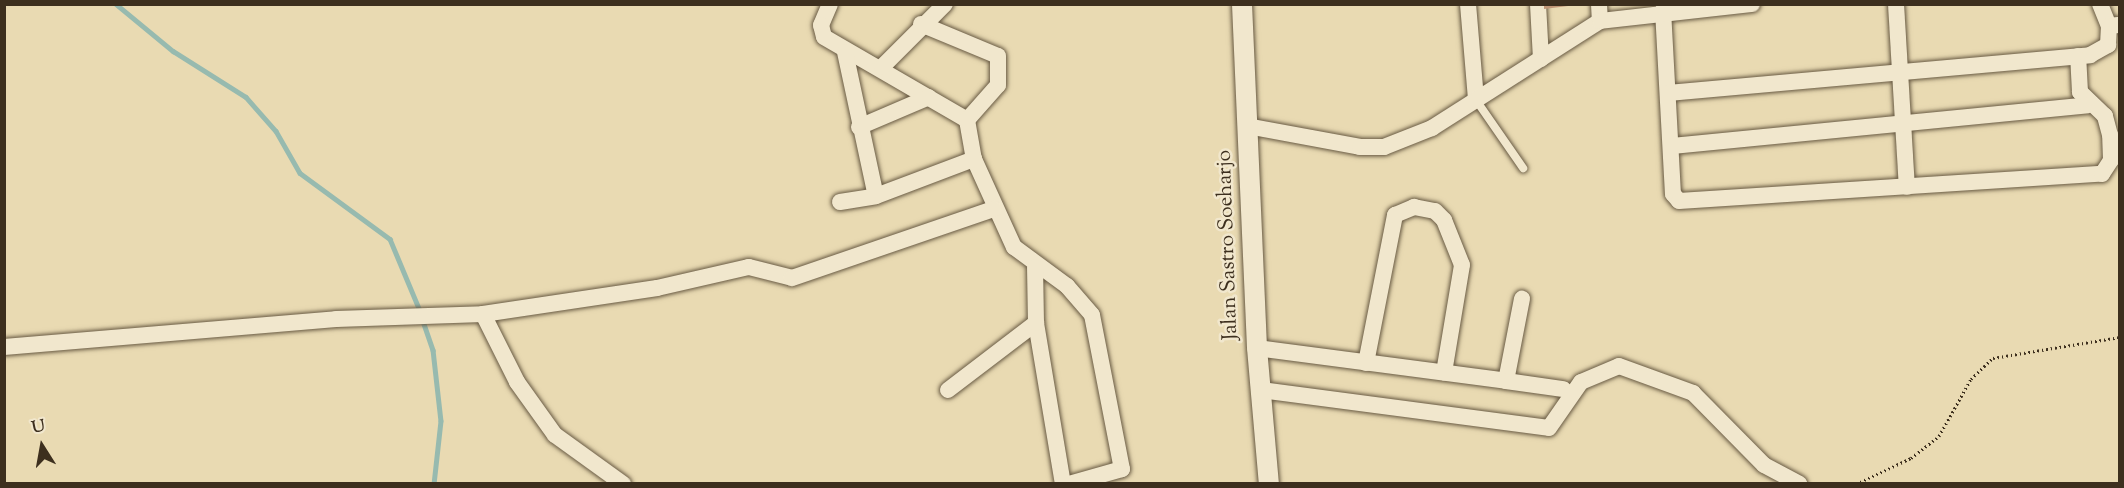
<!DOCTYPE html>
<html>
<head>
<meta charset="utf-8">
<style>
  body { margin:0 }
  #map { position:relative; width:2124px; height:488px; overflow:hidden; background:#e9dab2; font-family:"Sorts Mill Goudy",serif }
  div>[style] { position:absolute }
  .stream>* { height:4.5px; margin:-2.25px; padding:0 2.25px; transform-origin:2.25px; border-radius:2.25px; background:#97baaf }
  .path>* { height:3px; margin-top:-1.5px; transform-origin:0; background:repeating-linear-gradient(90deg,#3d2f1e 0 1.5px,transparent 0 4.5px) }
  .roads { filter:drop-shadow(0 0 2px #685a43) drop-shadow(0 0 2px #685a43) }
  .service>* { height:8px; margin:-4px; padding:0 4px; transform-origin:4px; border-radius:4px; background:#f1e7cd }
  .minor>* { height:16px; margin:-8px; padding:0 8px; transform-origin:8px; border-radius:8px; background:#f1e7cd }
  .tertiary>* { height:20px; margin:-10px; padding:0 10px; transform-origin:10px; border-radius:10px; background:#f1e7cd }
  .wall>* { inset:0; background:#c09676 }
  span { translate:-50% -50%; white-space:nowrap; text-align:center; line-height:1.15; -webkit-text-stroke:5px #f1e7cd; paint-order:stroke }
  .street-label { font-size:21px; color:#3d2f1e }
  .frame { position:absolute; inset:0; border:6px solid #3d2f1e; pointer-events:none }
  .north { position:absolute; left:12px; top:416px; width:60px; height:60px; -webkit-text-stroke:4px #f1e7cd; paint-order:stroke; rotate:349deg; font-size:16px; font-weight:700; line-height:24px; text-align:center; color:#3d2f1e }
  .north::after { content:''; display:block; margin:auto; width:21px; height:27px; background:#3d2f1e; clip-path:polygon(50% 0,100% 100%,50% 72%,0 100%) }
</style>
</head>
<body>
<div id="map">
  <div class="stream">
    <div style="left:116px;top:4px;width:74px;rotate:39.5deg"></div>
    <div style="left:173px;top:51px;width:86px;rotate:32.2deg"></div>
    <div style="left:246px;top:97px;width:45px;rotate:48.6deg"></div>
    <div style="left:276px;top:131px;width:48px;rotate:60.3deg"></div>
    <div style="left:300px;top:173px;width:112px;rotate:36.3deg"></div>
    <div style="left:390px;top:239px;width:80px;rotate:67.3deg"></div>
    <div style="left:423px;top:321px;width:31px;rotate:71deg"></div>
    <div style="left:433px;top:350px;width:71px;rotate:83.6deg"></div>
    <div style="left:441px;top:421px;width:63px;rotate:96.3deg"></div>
  </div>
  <div class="path">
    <div style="left:1856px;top:484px;width:61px;rotate:-25.3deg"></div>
    <div style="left:1911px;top:458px;width:36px;rotate:-38deg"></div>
    <div style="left:1939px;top:436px;width:65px;rotate:-60.7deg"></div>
    <div style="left:1971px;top:379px;width:30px;rotate:-44deg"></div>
    <div style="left:1993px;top:358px;width:129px;rotate:-9.4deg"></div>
  </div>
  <div class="roads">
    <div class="service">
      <div style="left:1476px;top:100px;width:83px;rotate:55.3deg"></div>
    </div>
    <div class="minor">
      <div style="left:830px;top:4px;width:23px;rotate:113deg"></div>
      <div style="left:821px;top:25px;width:12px;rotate:76deg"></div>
      <div style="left:824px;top:37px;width:165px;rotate:30.1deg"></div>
      <div style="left:967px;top:120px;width:40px;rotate:80deg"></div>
      <div style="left:974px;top:159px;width:97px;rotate:65.6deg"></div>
      <div style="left:1014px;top:247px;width:66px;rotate:36.3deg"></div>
      <div style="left:1067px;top:286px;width:38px;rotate:49deg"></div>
      <div style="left:1092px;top:315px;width:157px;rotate:79deg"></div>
      <div style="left:1122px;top:469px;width:55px;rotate:164.2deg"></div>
      <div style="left:1468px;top:4px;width:96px;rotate:85.2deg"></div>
      <div style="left:1538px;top:4px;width:55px;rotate:86.9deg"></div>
      <div style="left:1599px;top:4px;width:17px;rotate:87deg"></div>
      <div style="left:1896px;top:4px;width:183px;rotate:86.6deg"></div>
      <div style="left:2100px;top:4px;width:24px;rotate:68deg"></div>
      <div style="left:2109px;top:26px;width:9px;rotate:-6deg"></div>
      <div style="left:1663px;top:10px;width:184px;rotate:86.9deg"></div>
      <div style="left:1673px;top:194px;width:9px;rotate:49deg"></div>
      <div style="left:1679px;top:201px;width:424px;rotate:-3.7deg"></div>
      <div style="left:2102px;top:174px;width:17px;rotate:-57deg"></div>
      <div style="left:2111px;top:160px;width:25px;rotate:-92deg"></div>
      <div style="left:2110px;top:135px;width:20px;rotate:-105deg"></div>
      <div style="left:2105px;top:116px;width:35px;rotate:-136deg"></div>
      <div style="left:2080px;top:92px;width:36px;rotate:-93deg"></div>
      <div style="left:921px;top:24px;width:83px;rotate:22.6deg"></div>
      <div style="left:998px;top:56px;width:29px;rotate:90deg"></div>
      <div style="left:998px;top:85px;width:47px;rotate:131.5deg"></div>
      <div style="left:845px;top:52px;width:147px;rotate:77.9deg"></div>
      <div style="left:882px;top:67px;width:89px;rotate:-45deg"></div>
      <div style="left:1668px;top:93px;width:424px;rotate:-5.1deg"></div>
      <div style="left:2090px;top:55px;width:21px;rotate:-29deg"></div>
      <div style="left:2108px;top:45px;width:19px;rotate:-87deg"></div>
      <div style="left:1247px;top:126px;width:115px;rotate:10.5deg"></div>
      <div style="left:1360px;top:147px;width:24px"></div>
      <div style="left:1384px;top:147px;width:52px;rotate:-21.6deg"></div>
      <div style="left:1432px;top:128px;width:199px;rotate:-32.5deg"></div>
      <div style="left:1600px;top:21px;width:153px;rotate:-6.4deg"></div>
      <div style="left:859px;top:127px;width:76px;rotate:-23.2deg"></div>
      <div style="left:1672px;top:146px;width:418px;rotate:-5.6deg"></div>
      <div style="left:840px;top:202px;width:36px;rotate:-9deg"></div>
      <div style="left:876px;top:196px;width:105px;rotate:-20.7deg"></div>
      <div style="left:483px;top:314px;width:76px;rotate:63.4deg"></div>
      <div style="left:517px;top:382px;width:65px;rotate:54.4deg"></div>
      <div style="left:555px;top:435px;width:84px;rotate:35.8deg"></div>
      <div style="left:1036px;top:323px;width:163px;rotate:80.5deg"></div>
      <div style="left:4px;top:347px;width:333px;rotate:-4.8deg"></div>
      <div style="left:336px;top:319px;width:147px;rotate:-1.9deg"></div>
      <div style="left:483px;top:314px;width:176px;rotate:-8.5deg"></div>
      <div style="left:657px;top:288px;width:94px;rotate:-12.9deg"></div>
      <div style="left:749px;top:267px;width:44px;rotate:14.3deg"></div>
      <div style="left:792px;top:278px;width:213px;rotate:-18.9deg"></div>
      <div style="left:1257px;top:348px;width:251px;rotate:7.5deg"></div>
      <div style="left:1506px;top:381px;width:84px;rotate:-79deg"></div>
      <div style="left:1366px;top:363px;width:151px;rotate:-78.9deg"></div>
      <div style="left:1395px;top:215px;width:21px;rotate:-23deg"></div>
      <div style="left:1414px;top:207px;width:21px;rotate:11deg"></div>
      <div style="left:1435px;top:211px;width:13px;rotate:45deg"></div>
      <div style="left:1444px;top:220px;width:48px;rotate:68.2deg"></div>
      <div style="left:1462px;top:265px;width:109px;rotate:99.5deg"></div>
      <div style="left:1506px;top:381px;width:58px;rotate:8deg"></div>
      <div style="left:948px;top:390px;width:111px;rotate:-37.3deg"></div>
      <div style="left:1036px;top:323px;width:56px;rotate:-91deg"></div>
      <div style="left:1261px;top:390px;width:290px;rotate:7.5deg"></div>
      <div style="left:1549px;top:428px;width:56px;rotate:-55.2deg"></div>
      <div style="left:1581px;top:382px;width:41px;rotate:-22.8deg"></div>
      <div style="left:1619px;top:366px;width:79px;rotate:20deg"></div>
      <div style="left:1693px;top:393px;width:101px;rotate:45.4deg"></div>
      <div style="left:1764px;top:465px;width:40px;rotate:28deg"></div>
    </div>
    <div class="tertiary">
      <div style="left:1242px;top:4px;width:344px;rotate:87.5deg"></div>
      <div style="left:1257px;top:348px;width:137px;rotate:85deg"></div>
    </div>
  </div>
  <div class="wall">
    <div style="clip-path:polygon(1544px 4px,1568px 4px,1568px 6px,1544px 9px)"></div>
  </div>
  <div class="street-label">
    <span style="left:1228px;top:245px;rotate:-92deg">Jalan Sastro Soeharjo</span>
  </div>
  <div class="frame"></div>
  <div class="north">U</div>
</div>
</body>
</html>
